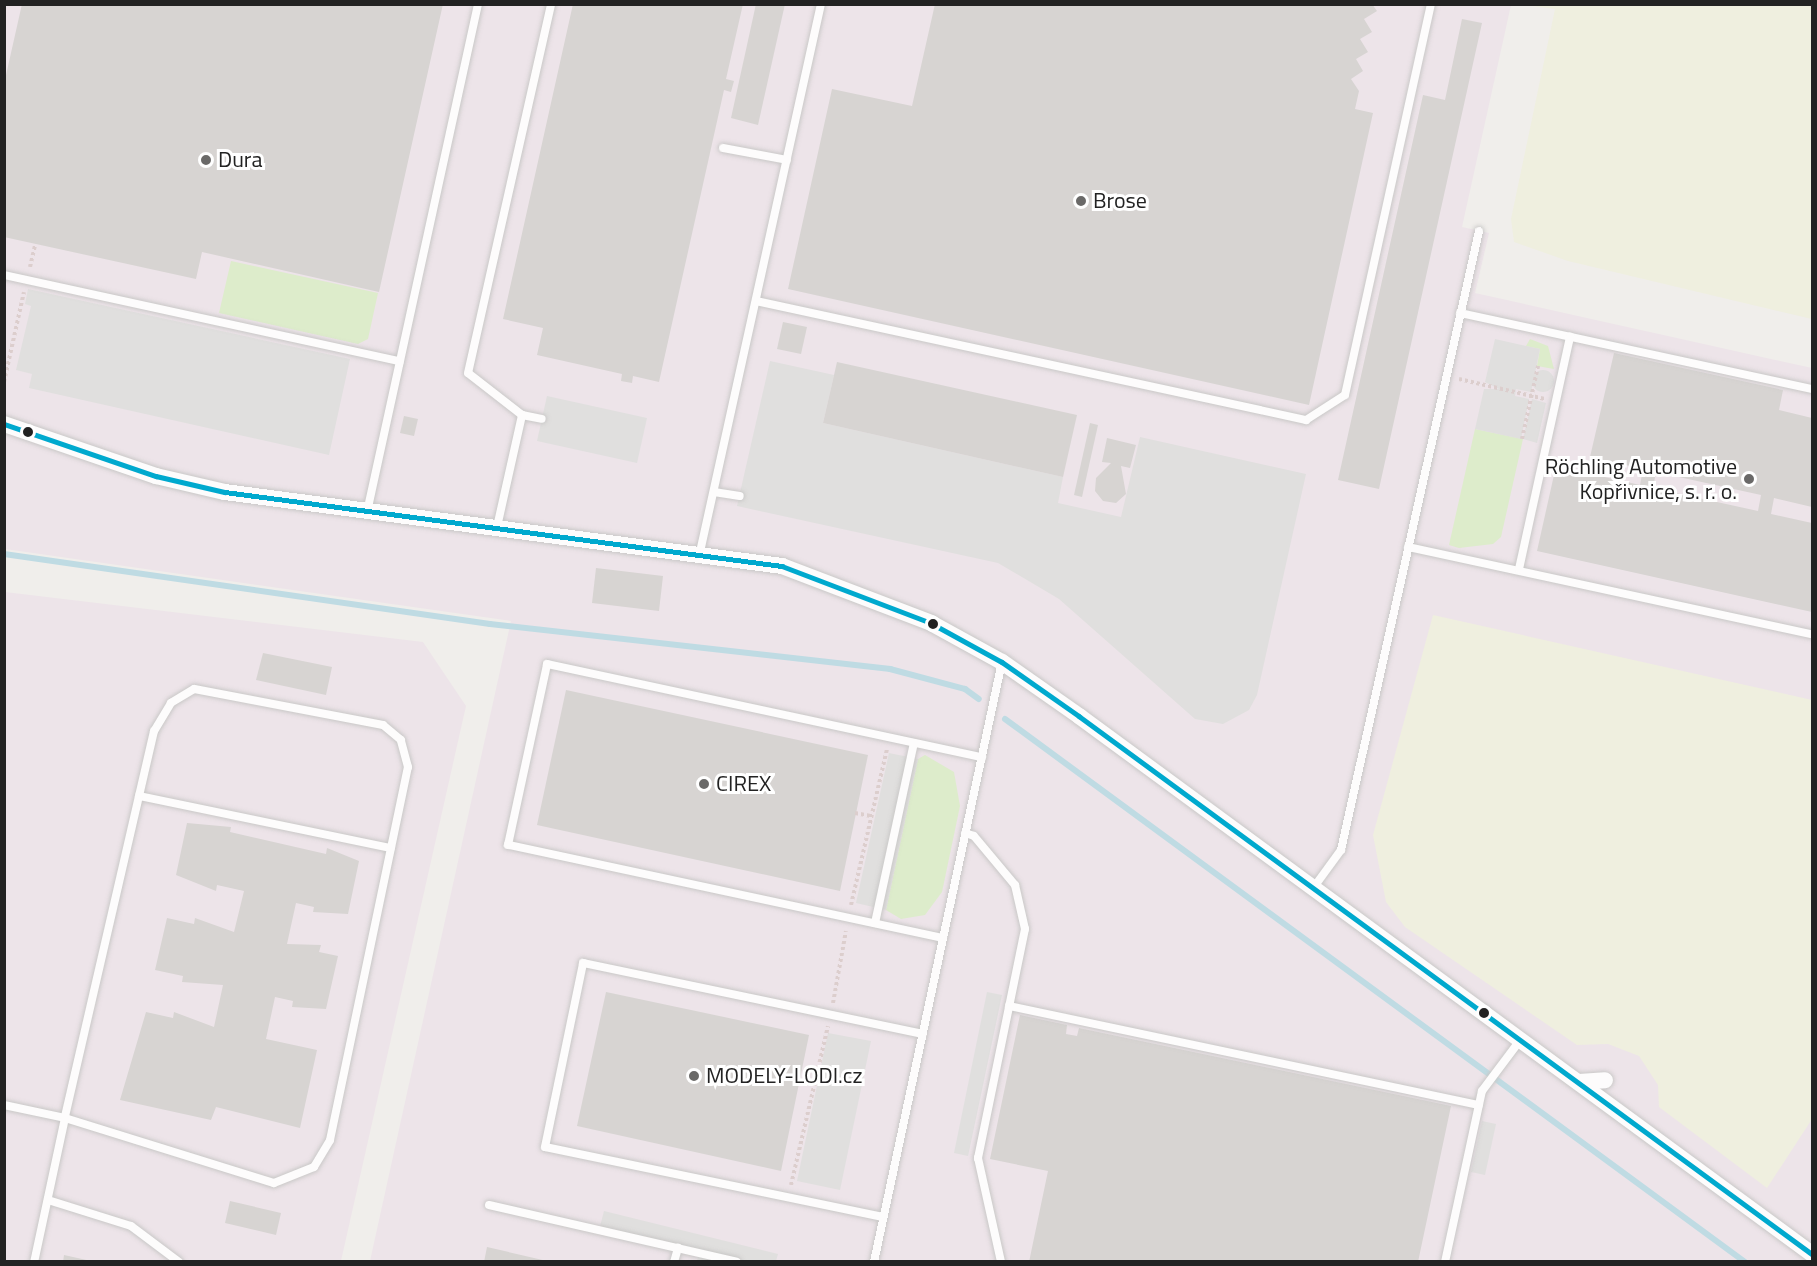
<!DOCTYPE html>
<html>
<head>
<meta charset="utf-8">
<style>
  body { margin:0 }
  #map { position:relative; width:1817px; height:1266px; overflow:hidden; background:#f0eeeb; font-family:"Titillium Web",sans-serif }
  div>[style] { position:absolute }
  .industrial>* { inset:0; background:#ede4e9 }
  .farmland>* { inset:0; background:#efefdf }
  .grass>* { inset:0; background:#ddeccb }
  .parking>* { inset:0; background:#e0dfde }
  .round { border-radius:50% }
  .stream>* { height:6px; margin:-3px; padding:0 3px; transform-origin:3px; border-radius:3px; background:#bfdbe3 }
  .building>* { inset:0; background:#d7d4d2 }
  .path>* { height:4px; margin-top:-2px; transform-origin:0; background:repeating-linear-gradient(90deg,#dccecd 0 3px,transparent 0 6px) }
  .roads { filter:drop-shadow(0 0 2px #c9c8c7) drop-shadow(0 0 2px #c9c8c7) }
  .lane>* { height:8px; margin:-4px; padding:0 4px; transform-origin:4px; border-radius:4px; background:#fdfcfc }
  .street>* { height:16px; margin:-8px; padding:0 8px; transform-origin:8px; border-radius:8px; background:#fdfcfc }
  .bus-1>* { height:4.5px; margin:-2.25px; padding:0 2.25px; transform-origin:2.25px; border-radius:2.25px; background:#00a9ce }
  .dots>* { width:16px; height:16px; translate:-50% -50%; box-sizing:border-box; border:3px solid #fff; border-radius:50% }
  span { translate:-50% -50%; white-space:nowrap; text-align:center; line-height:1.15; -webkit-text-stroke:6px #fff; paint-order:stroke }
  .poi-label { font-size:22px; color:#222 }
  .left { translate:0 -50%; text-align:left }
  .right { translate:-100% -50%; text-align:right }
  .frame { position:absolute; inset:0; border:6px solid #222; pointer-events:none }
</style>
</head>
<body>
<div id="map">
  <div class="industrial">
    <div style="clip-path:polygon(5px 5px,1511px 5px,1462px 227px,1489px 233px,1475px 293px,1812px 368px,1812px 1261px,370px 1261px,511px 621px,5px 549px)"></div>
    <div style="clip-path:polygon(5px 592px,423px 642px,466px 706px,341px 1261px,5px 1262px)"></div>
  </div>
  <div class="farmland">
    <div style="clip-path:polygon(1525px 5px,1812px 5px,1812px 319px,1568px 261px,1514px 242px,1511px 219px,1555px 9px)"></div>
    <div style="clip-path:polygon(1433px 615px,1812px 700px,1812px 1119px,1767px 1188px,1659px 1107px,1658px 1085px,1639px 1056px,1608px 1044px,1577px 1045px,1405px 927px,1386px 902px,1373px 835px)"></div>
  </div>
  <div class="grass">
    <div style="clip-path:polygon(231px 261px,378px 293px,368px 339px,358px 344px,219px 313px)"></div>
    <div style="clip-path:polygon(1530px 339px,1548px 346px,1554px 369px,1537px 366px,1540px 349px,1526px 346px)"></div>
    <div style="clip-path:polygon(1475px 429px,1523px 439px,1501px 537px,1493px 544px,1459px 548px,1449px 545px)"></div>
    <div style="clip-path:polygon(925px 755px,954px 772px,960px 806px,942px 892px,925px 915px,901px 919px,886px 910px,918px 759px)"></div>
  </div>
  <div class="parking">
    <div style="clip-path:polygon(28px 289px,350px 359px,329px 455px,29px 388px,32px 374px,16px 370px,31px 306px,25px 304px)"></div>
    <div style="clip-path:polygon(1495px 339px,1540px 349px,1531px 392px,1516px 389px,1515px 396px,1529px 399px,1521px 439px,1475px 429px,1484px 389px,1499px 389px,1485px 382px)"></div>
    <div style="clip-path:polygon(770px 361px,834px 375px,823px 423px,1063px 477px,1058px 503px,1121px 517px,1140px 437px,1306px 474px,1257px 695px,1249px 710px,1223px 724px,1195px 719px,1059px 599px,998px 563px,737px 506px)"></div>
    <div class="round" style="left:1532px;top:370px;width:22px;height:22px"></div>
    <div style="clip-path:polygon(547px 396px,647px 418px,637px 463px,537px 441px)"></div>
    <div style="clip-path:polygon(1532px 399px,1546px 403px,1537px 443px,1523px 439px)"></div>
    <div style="clip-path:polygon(889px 753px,918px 759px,886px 910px,856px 903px)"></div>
    <div style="clip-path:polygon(987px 992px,1002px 995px,968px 1156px,954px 1153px)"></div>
    <div style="clip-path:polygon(828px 1033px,871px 1041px,840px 1190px,797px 1181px)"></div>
    <div style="clip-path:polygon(1482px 1121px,1496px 1124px,1485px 1175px,1471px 1172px)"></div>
    <div style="clip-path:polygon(604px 1211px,778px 1254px,776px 1261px,697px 1261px,699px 1253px,599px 1230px)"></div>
  </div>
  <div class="stream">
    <div style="left:4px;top:554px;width:491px;rotate:8.2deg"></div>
    <div style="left:490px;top:624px;width:403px;rotate:6.4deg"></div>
    <div style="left:890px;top:669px;width:78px;rotate:14.9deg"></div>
    <div style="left:965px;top:689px;width:17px;rotate:36deg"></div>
    <div style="left:1005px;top:719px;width:918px;rotate:36.27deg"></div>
  </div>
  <div class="building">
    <div style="clip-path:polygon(22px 4px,443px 4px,379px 292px,202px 252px,196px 279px,4px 237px,4px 84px)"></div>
    <div style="clip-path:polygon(573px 4px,743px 4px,726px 79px,734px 81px,731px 92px,724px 90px,659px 382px,633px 376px,632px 383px,621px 381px,622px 374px,537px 355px,543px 328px,503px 319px)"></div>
    <div style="clip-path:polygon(756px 4px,785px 4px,758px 125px,731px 118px)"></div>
    <div style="clip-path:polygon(935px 4px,1372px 4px,1377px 11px,1364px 19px,1372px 32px,1360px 39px,1368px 52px,1356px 59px,1363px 71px,1351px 79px,1359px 91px,1355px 109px,1373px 113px,1309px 405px,788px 289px,832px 89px,912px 106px)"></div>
    <div style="clip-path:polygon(1462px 19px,1482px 23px,1379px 489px,1338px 480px,1423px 95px,1445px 100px)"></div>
    <div style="clip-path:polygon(783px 322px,807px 327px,801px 354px,777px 349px)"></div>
    <div style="clip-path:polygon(evenodd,1614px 353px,1783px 390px,1779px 410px,1812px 418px,1812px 507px,1774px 498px,1771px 514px,1812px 523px,1812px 612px,1537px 551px,1556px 466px,1640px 485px,1643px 469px,1590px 457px,1614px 353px,1656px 472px,1761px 495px,1758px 511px,1653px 488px,1656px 472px)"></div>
    <div style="clip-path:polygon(837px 362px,1077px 415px,1063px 477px,823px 423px)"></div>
    <div style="clip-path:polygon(404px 416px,418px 419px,414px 436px,400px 433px)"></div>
    <div style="clip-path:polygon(1090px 423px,1098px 425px,1082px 497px,1074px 495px)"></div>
    <div style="clip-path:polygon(1107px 438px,1136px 445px,1130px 468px,1121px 466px,1126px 494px,1116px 503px,1103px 501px,1095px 491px,1096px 478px,1111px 463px,1102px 462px)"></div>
    <div style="clip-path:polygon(596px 568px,663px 576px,659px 611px,592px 603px)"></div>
    <div style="clip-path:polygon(263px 653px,332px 667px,326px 695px,256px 680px)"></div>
    <div style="clip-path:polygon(566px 690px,868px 755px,840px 891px,537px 825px)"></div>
    <div style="clip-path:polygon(187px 823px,231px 827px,230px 832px,326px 854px,327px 848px,359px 861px,348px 914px,313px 912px,314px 907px,296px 903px,287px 944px,321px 945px,319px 952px,338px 956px,326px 1009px,292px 1007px,293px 1001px,275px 997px,266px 1039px,317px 1050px,300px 1128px,216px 1107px,211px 1120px,120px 1100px,146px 1012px,173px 1018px,174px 1012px,214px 1027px,223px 985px,182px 982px,183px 976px,155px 970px,167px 918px,194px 924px,195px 918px,234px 932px,244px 891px,217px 885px,216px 891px,176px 875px)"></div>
    <div style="clip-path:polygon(606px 992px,809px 1035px,781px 1171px,577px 1126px)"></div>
    <div style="clip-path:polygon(1020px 1015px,1067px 1025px,1066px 1034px,1077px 1036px,1079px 1028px,1451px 1106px,1418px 1262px,1029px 1262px,1048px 1171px,990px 1159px)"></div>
    <div style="clip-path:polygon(230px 1201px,281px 1213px,276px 1235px,225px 1223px)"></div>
    <div style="clip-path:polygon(487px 1247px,547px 1261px,547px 1262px,484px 1262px)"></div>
    <div style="clip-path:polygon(64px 1255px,91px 1261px,91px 1262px,63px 1262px)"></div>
  </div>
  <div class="path">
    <div style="left:30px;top:267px;width:23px;rotate:-77deg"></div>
    <div style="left:1459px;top:379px;width:88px;rotate:13.1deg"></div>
    <div style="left:4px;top:382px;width:92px;rotate:-77.5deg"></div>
    <div style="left:1522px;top:439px;width:75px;rotate:-77.6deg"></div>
    <div style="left:855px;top:813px;width:16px;rotate:11deg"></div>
    <div style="left:851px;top:905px;width:160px;rotate:-77deg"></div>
    <div style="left:833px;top:1003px;width:73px;rotate:-79.8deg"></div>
    <div style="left:791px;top:1185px;width:163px;rotate:-76.9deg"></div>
  </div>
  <div class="roads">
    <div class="lane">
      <div style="left:723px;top:148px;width:65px;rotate:10.6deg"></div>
      <div style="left:4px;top:275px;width:405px;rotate:12.3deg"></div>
      <div style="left:756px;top:301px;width:563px;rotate:12.21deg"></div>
      <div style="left:1306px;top:420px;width:46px;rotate:-32.7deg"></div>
      <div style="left:1345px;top:395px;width:400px;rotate:-77.6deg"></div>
      <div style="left:1460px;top:313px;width:360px;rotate:12.2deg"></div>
      <div style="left:522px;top:415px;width:68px;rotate:-142.1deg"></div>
      <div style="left:468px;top:373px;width:378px;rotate:-77.3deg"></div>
      <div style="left:714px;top:492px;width:26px;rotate:9deg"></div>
      <div style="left:367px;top:512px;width:520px;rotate:-77.67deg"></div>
      <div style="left:497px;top:527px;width:115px;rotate:-77.4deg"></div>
      <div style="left:522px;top:415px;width:20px;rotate:11deg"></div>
      <div style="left:1408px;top:547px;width:413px;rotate:12.2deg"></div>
      <div style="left:700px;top:552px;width:561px;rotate:-77.55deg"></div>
      <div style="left:1519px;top:569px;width:238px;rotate:-77.6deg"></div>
      <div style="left:139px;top:796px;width:257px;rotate:11.7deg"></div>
      <div style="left:965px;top:833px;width:9px;rotate:18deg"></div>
      <div style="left:974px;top:836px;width:64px;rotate:50.1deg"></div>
      <div style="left:1015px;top:885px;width:45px;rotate:77.2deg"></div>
      <div style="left:1025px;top:929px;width:234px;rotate:101.6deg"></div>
      <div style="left:978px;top:1158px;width:107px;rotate:77.5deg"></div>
      <div style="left:1314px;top:887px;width:46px;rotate:-53.9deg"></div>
      <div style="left:1341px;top:850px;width:634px;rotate:-77.43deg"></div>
      <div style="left:875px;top:923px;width:184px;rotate:-77.8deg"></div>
      <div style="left:943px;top:938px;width:445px;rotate:-167.9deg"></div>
      <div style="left:508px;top:845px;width:185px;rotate:-77.8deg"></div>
      <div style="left:547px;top:664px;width:445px;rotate:12.1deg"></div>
      <div style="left:1009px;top:1006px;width:480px;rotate:11.9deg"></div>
      <div style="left:4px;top:1105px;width:62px;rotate:12deg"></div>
      <div style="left:65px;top:1118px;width:219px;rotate:17.3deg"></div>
      <div style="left:274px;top:1183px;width:43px;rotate:-21.8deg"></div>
      <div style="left:314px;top:1167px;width:31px;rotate:-59deg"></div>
      <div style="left:330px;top:1140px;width:381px;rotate:-78.2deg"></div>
      <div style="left:408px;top:767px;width:28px;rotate:-105deg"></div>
      <div style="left:401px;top:740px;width:23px;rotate:-140deg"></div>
      <div style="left:383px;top:725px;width:192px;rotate:-169.2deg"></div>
      <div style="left:194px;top:689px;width:27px;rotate:149deg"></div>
      <div style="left:171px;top:703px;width:33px;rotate:121deg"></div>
      <div style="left:154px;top:731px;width:397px;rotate:103deg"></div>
      <div style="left:65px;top:1118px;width:147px;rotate:102.1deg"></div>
      <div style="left:48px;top:1200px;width:87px;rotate:17.4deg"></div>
      <div style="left:131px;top:1226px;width:60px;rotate:36.9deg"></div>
      <div style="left:489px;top:1205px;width:254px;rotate:12.9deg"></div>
      <div style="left:883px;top:1217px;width:345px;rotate:-168.3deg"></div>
      <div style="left:545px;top:1147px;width:188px;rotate:-78.3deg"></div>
      <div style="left:583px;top:963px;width:347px;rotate:11.8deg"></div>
      <div style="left:674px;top:1262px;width:15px;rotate:-74deg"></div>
      <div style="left:874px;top:1262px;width:614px;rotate:-77.96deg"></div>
      <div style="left:1445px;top:1262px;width:175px;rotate:-77.8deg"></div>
      <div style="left:1482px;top:1091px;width:65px;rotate:-53.1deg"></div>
    </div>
    <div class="street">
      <div style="left:4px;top:424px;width:161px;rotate:18.9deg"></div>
      <div style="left:156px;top:476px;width:71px;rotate:13.1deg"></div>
      <div style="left:225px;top:492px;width:562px;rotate:7.57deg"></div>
      <div style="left:782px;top:566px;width:160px;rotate:20.9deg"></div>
      <div style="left:931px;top:623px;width:81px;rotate:28.8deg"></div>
      <div style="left:1002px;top:662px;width:94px;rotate:35deg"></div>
      <div style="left:1079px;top:716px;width:909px;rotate:36.28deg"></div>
      <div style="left:1579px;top:1082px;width:26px;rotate:-4deg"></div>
    </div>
  </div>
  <div class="bus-1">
    <div style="left:4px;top:424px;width:161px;rotate:18.9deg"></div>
    <div style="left:156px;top:476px;width:71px;rotate:13.1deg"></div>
    <div style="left:225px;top:492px;width:562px;rotate:7.57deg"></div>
    <div style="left:782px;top:566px;width:160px;rotate:20.9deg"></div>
    <div style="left:931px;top:623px;width:81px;rotate:28.8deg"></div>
    <div style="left:1002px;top:662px;width:94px;rotate:35deg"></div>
    <div style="left:1079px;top:716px;width:909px;rotate:36.28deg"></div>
  </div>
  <div class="dots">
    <div style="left:206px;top:160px;background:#6a6968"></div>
    <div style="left:1081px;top:201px;background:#6a6968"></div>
    <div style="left:28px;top:432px;background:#222"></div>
    <div style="left:1749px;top:479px;background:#6a6968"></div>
    <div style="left:933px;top:624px;background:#222"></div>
    <div style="left:704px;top:784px;background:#6a6968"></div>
    <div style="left:1484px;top:1013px;background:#222"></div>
    <div style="left:694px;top:1076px;background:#6a6968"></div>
  </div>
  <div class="poi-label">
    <span class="left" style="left:218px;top:160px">Dura</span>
    <span class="left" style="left:1093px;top:201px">Brose</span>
    <span class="right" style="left:1737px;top:479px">Röchling Automotive<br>Kopřivnice, s. r. o.</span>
    <span class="left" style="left:716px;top:784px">CIREX</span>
    <span class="left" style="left:706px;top:1076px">MODELY-LODI.cz</span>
  </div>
  <div class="frame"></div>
</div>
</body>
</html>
